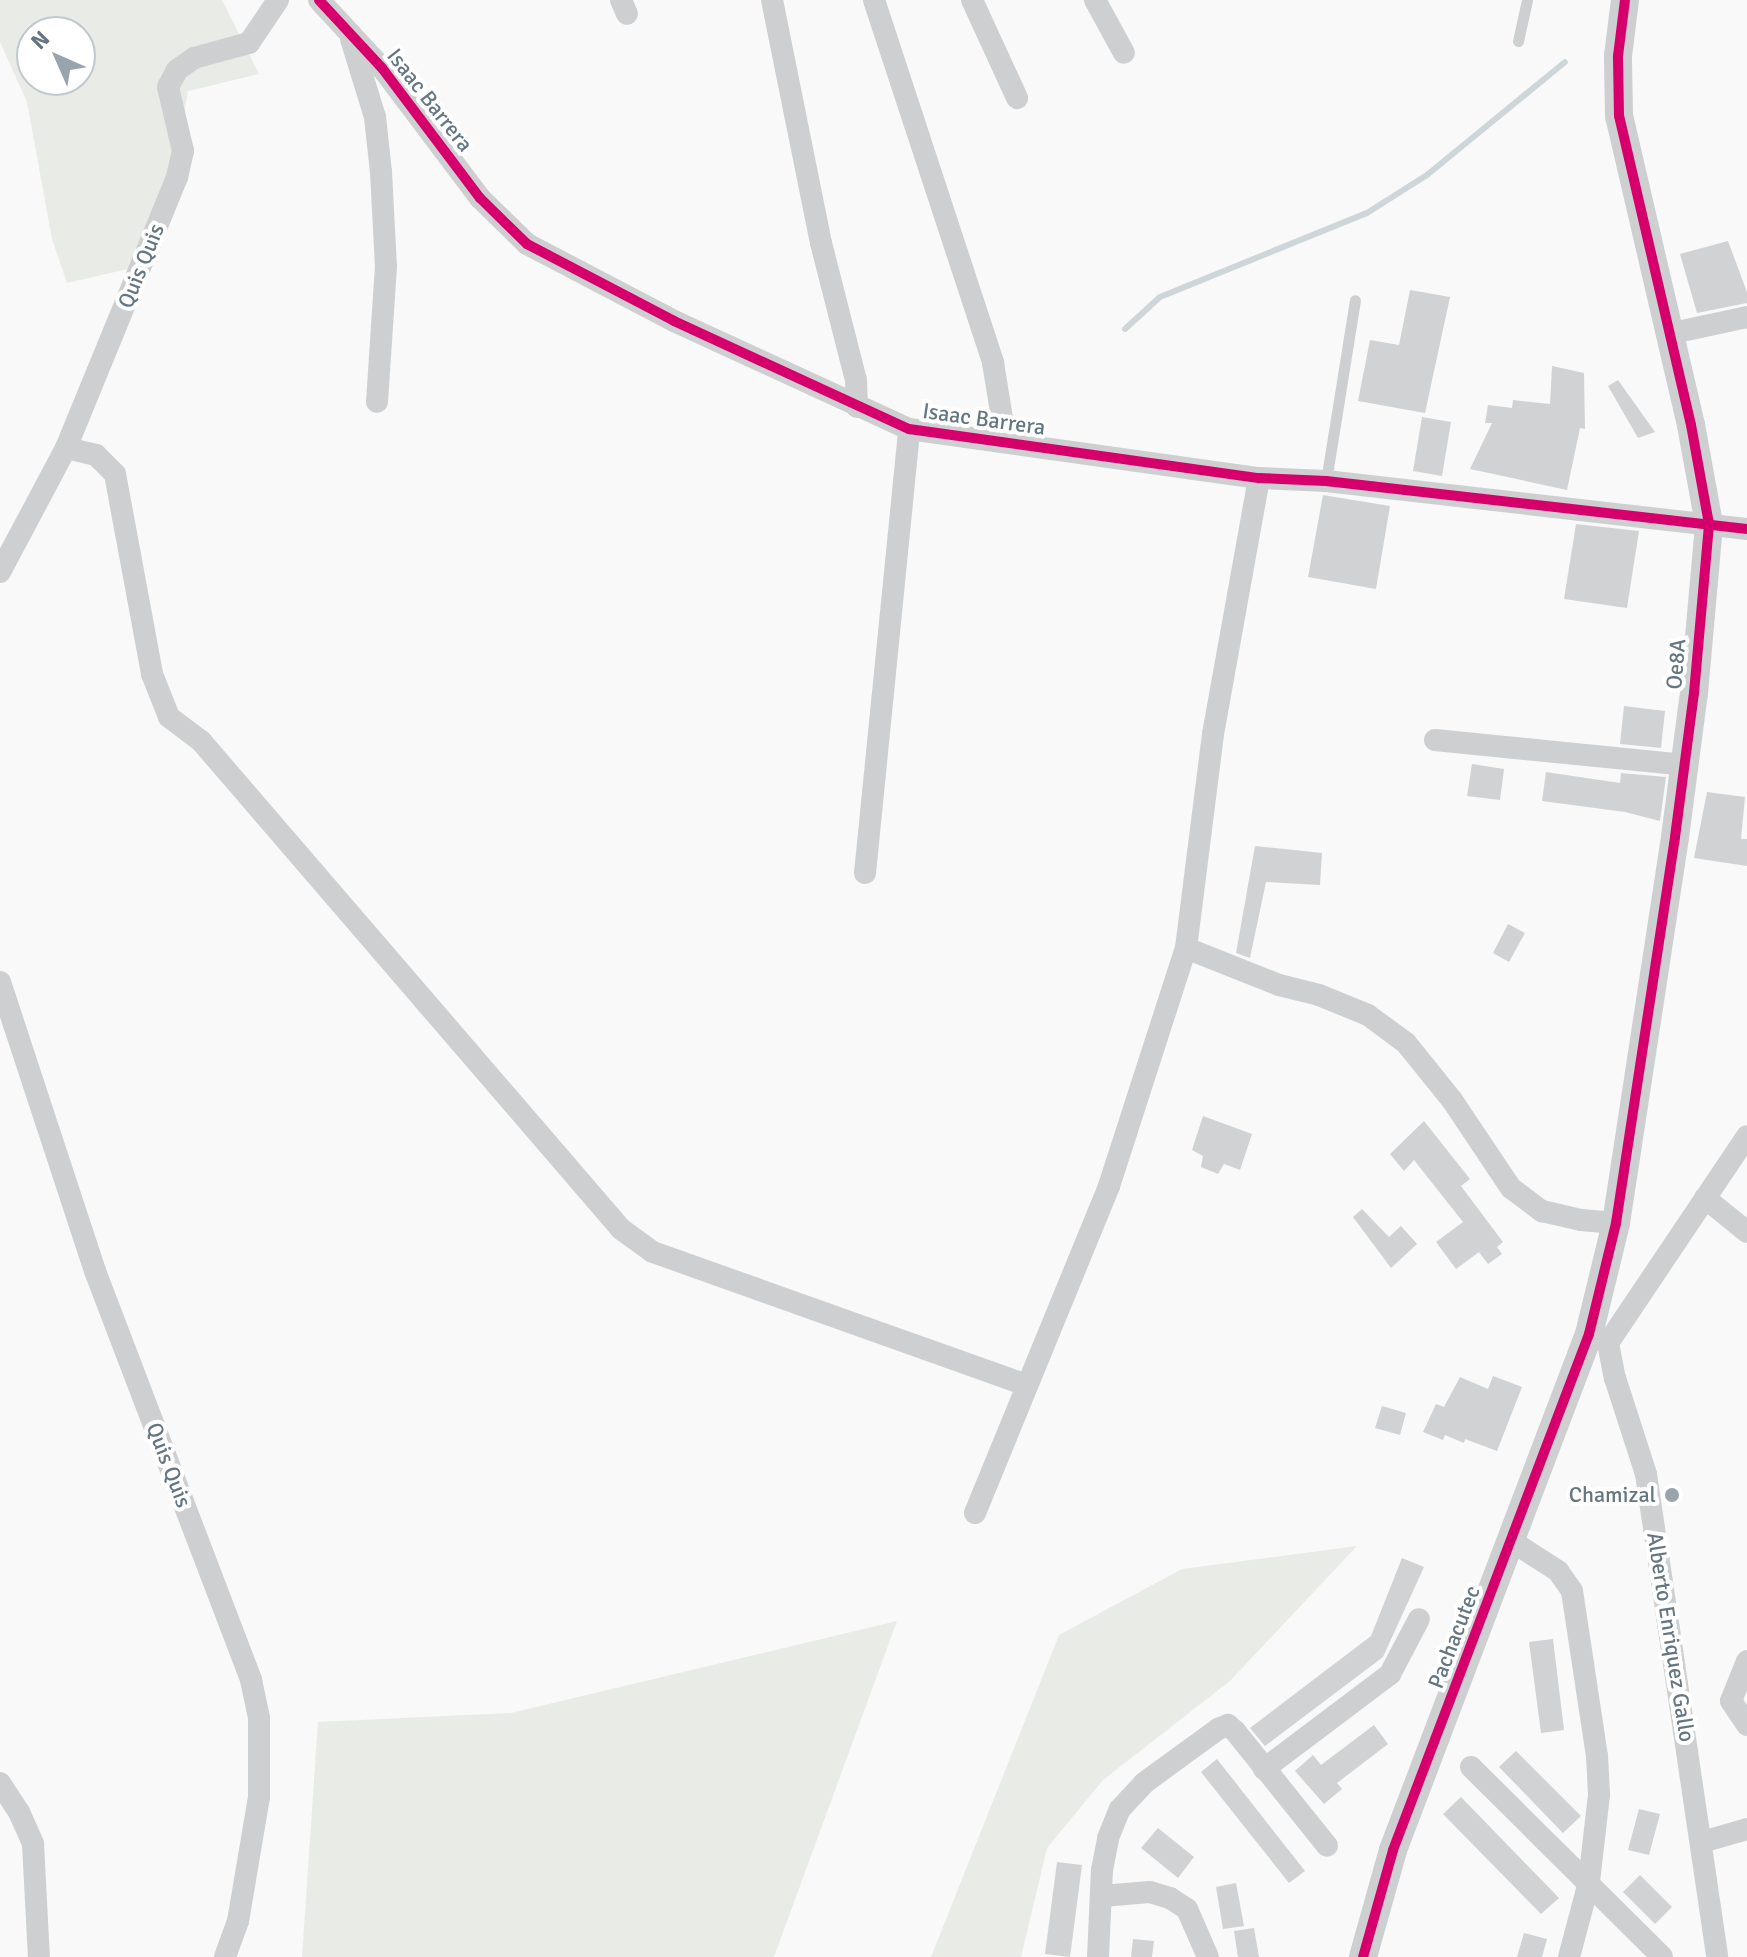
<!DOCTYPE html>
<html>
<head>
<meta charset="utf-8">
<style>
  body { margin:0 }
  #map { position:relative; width:1747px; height:1957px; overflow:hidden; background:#f9f9f9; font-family:Signika,sans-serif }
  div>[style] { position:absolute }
  .green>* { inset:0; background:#e8ebe6 }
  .stream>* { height:6px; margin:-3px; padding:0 3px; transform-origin:3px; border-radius:3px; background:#ced6d9 }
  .building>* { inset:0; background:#d0d2d3 }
  .service>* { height:11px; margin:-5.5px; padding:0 5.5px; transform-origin:5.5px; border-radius:5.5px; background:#cecfd0 }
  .minor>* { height:22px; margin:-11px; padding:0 11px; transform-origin:11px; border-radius:11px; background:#cecfd0 }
  .tertiary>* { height:28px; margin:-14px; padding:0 14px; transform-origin:14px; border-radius:14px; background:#cecfd0 }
  .cycleway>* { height:10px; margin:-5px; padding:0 5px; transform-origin:5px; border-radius:5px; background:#d6006c }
  .dots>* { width:22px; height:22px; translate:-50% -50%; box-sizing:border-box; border:4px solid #fff; border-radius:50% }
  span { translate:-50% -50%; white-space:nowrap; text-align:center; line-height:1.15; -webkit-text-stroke:8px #fff; paint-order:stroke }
  .street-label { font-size:22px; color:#657683 }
  .poi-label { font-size:22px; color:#657683 }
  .right { translate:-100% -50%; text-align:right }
  .north { position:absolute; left:16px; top:16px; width:80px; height:80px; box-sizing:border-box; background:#fff; border:2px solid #c1c8cd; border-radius:50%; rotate:315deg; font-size:22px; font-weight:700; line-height:32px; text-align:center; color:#657683 }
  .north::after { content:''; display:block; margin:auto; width:28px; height:36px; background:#99a4ac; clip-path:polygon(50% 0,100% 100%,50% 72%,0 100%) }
</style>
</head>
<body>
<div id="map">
  <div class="green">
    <div style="clip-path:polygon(evenodd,0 0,222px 0,259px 74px,188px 91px,158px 262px,67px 283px,52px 239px,27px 102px,0 42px,0 0,32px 32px,80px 32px,80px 80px,32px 80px,32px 32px)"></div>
    <div style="clip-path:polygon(1357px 1546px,1230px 1681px,1103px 1780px,1047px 1848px,1021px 1957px,931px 1957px,1059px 1635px,1182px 1569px)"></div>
    <div style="clip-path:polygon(897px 1621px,774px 1957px,302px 1957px,318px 1722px,511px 1713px)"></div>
  </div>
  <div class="stream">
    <div style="left:1125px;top:329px;width:47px;rotate:-42.4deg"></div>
    <div style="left:1160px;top:297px;width:223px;rotate:-22.1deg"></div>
    <div style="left:1367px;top:213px;width:71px;rotate:-32.3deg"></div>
    <div style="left:1427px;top:175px;width:178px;rotate:-39.3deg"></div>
  </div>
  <div class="building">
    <div style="clip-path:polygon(1728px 241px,1747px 292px,1747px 303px,1697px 313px,1680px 254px)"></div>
    <div style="clip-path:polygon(1410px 290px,1450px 297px,1425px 413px,1358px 401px,1370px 340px,1399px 345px)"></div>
    <div style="clip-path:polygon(1552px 366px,1584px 373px,1585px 429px,1580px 428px,1567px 490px,1470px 469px,1492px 423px,1485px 423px,1488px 405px,1512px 408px,1513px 400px,1550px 404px)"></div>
    <div style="clip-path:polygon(1618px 380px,1655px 432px,1638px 438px,1608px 386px)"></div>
    <div style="clip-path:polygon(1422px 417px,1451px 422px,1442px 476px,1413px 471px)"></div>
    <div style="clip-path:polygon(1323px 495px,1390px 506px,1376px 589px,1308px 577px)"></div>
    <div style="clip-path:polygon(1576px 524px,1639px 531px,1627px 608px,1564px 599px)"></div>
    <div style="clip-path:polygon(1624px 706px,1665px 711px,1661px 748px,1620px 744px)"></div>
    <div style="clip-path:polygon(1472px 764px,1504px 769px,1500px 800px,1467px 796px)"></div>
    <div style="clip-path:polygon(1546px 772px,1620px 783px,1621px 773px,1666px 777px,1660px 821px,1625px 812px,1542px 801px)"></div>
    <div style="clip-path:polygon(1707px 792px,1745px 797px,1741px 839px,1747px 839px,1747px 866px,1694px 858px)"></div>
    <div style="clip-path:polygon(1255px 846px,1322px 853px,1320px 885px,1266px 882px,1250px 958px,1236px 953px)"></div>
    <div style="clip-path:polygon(1508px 924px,1525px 933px,1509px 962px,1493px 953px)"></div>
    <div style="clip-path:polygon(1203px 1116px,1252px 1134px,1240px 1170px,1224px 1164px,1218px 1174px,1201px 1167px,1203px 1156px,1192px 1150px)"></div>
    <div style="clip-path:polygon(1424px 1121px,1470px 1179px,1461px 1186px,1503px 1242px,1497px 1247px,1502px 1254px,1488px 1264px,1479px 1252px,1456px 1269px,1436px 1242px,1463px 1222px,1414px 1160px,1404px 1171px,1390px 1154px)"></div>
    <div style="clip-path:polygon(1362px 1209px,1389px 1237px,1401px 1226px,1417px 1244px,1391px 1268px,1353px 1217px)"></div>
    <div style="clip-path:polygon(1493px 1376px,1522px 1387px,1497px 1451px,1465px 1439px,1464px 1443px,1445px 1435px,1443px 1440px,1423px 1432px,1436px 1404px,1444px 1407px,1460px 1377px,1488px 1389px)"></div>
    <div style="clip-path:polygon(1382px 1406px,1406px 1413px,1400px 1435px,1375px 1428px)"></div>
    <div style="clip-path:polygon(1402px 1558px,1424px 1567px,1383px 1657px,1265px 1746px,1250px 1728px,1371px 1636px)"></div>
    <div style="clip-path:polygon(1553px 1639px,1564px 1730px,1541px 1733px,1529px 1642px)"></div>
    <div style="clip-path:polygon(1374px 1725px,1388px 1744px,1337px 1783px,1342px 1789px,1324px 1804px,1295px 1771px,1313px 1755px,1321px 1765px)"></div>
    <div style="clip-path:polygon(1516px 1751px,1581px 1816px,1563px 1833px,1499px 1767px)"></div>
    <div style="clip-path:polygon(1217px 1759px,1305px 1871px,1289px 1883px,1201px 1772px)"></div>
    <div style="clip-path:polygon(1461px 1797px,1559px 1898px,1541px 1914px,1443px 1814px)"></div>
    <div style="clip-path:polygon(1639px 1809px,1660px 1814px,1649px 1855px,1628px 1850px)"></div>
    <div style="clip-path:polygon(1158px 1828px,1194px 1857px,1178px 1878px,1141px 1848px)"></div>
    <div style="clip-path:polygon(1057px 1862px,1082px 1865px,1070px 1957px,1045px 1954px)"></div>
    <div style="clip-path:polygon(1640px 1875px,1672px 1907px,1655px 1924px,1623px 1892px)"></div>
    <div style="clip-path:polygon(1236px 1883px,1244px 1926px,1223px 1929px,1216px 1887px)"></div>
    <div style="clip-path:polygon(1254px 1928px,1259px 1957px,1238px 1957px,1234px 1931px)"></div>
    <div style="clip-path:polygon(1524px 1933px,1547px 1939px,1542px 1957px,1517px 1957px)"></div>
    <div style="clip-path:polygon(1133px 1939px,1154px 1941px,1152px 1957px,1131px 1957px)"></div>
  </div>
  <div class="service">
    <div style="left:1518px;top:41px;width:42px;rotate:-77.6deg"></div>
    <div style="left:1326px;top:481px;width:183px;rotate:-80.9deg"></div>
  </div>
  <div class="minor">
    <div style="left:319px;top:0;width:93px;rotate:47.2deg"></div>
    <div style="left:382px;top:68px;width:163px;rotate:53deg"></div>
    <div style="left:480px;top:198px;width:66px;rotate:44.4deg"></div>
    <div style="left:527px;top:244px;width:166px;rotate:27.6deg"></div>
    <div style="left:674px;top:321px;width:259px;rotate:24.7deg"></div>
    <div style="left:909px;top:429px;width:353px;rotate:8deg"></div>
    <div style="left:1259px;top:478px;width:67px;rotate:2.6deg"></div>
    <div style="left:1326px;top:481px;width:424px;rotate:6.5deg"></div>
    <div style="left:621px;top:0;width:15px;rotate:67deg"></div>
    <div style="left:772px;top:0;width:248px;rotate:78.6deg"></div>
    <div style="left:821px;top:243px;width:141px;rotate:75.7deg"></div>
    <div style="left:856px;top:380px;width:27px;rotate:88deg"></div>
    <div style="left:874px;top:0;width:382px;rotate:71.8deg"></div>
    <div style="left:993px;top:363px;width:80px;rotate:80.7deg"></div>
    <div style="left:972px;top:0;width:108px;rotate:65.3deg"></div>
    <div style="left:1095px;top:0;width:60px;rotate:61.3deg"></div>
    <div style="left:351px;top:39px;width:82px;rotate:72.9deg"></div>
    <div style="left:375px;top:117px;width:55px;rotate:83.8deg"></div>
    <div style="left:381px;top:172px;width:94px;rotate:87deg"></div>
    <div style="left:386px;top:266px;width:136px;rotate:93.8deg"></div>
    <div style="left:1668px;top:334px;width:81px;rotate:-12.1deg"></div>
    <div style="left:66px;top:448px;width:31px;rotate:13deg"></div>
    <div style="left:96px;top:455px;width:27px;rotate:45deg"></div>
    <div style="left:115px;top:474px;width:203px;rotate:79.5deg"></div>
    <div style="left:152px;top:674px;width:46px;rotate:68.4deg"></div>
    <div style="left:169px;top:717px;width:40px;rotate:37deg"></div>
    <div style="left:201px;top:741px;width:644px;rotate:49.28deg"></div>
    <div style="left:621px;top:1229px;width:39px;rotate:36deg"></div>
    <div style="left:653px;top:1252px;width:397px;rotate:19.6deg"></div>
    <div style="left:0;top:572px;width:140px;rotate:-62deg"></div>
    <div style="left:66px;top:448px;width:293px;rotate:-67.7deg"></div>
    <div style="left:177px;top:177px;width:27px;rotate:-77deg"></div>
    <div style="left:183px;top:151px;width:66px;rotate:-103.2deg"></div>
    <div style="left:168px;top:87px;width:19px;rotate:-62deg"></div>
    <div style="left:177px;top:70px;width:21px;rotate:-35deg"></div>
    <div style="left:194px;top:58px;width:57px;rotate:-15.3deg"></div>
    <div style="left:249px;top:43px;width:52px;rotate:-56deg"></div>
    <div style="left:1435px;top:740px;width:251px;rotate:5.7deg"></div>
    <div style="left:865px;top:873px;width:446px;rotate:-84.3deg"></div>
    <div style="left:1186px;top:948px;width:100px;rotate:21.7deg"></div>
    <div style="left:1279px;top:985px;width:41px;rotate:14deg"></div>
    <div style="left:1319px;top:995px;width:53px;rotate:22.2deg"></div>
    <div style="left:1368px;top:1015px;width:47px;rotate:36.4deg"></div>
    <div style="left:1406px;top:1043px;width:73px;rotate:51.1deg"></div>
    <div style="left:1452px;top:1100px;width:106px;rotate:56.2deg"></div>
    <div style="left:1511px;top:1188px;width:39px;rotate:37deg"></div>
    <div style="left:1542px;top:1211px;width:40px;rotate:13deg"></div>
    <div style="left:1581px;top:1220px;width:35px;rotate:5deg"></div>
    <div style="left:0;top:982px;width:304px;rotate:71.8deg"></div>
    <div style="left:95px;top:1271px;width:438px;rotate:69.1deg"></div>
    <div style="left:251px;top:1680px;width:39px;rotate:78deg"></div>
    <div style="left:259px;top:1718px;width:79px;rotate:90deg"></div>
    <div style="left:259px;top:1797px;width:126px;rotate:99.6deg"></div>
    <div style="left:238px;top:1921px;width:38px;rotate:110deg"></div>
    <div style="left:1705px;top:1198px;width:54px;rotate:39deg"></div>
    <div style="left:1589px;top:1334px;width:21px;rotate:25deg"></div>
    <div style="left:1608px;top:1343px;width:36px;rotate:79deg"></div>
    <div style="left:1615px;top:1378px;width:101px;rotate:72.1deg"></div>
    <div style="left:1646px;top:1474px;width:488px;rotate:81.6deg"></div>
    <div style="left:1608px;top:1343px;width:249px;rotate:-56.1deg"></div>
    <div style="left:975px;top:1513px;width:353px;rotate:-67.7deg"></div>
    <div style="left:1109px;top:1186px;width:250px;rotate:-72.1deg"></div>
    <div style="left:1186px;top:948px;width:216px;rotate:-82.8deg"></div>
    <div style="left:1213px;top:734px;width:260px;rotate:-79.8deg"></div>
    <div style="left:1513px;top:1542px;width:54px;rotate:32.8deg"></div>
    <div style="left:1558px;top:1571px;width:24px;rotate:55deg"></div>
    <div style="left:1572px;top:1591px;width:167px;rotate:81.4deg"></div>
    <div style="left:1597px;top:1756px;width:39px;rotate:87deg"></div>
    <div style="left:1599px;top:1795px;width:88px;rotate:96.6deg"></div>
    <div style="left:1589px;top:1882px;width:78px;rotate:104.9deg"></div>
    <div style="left:1747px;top:1661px;width:43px;rotate:111.8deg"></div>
    <div style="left:1731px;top:1701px;width:29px;rotate:56deg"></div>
    <div style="left:1471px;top:1767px;width:269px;rotate:44.8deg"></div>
    <div style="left:1264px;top:1769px;width:158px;rotate:-37deg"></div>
    <div style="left:1390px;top:1674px;width:62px;rotate:-62.2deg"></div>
    <div style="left:0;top:1783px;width:35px;rotate:57deg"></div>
    <div style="left:19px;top:1812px;width:35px;rotate:66deg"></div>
    <div style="left:33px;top:1844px;width:113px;rotate:87deg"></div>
    <div style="left:1702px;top:1842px;width:47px;rotate:-16.1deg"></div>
    <div style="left:1102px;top:1896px;width:48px;rotate:-4.8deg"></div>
    <div style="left:1150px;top:1892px;width:21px;rotate:17deg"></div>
    <div style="left:1170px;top:1898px;width:20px;rotate:33deg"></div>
    <div style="left:1187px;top:1909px;width:52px;rotate:66.4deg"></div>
    <div style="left:1098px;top:1957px;width:87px;rotate:-87.4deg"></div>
    <div style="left:1102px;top:1870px;width:33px;rotate:-79deg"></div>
    <div style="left:1108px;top:1838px;width:31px;rotate:-68deg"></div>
    <div style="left:1120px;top:1809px;width:35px;rotate:-47deg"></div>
    <div style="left:1144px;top:1783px;width:92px;rotate:-36.1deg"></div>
    <div style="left:1218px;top:1729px;width:11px;rotate:-22deg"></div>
    <div style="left:1228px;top:1725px;width:9px;rotate:41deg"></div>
    <div style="left:1235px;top:1731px;width:147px;rotate:51.3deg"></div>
  </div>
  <div class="tertiary">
    <div style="left:1363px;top:1957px;width:111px;rotate:-74.3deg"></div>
    <div style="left:1393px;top:1850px;width:552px;rotate:-69.2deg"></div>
    <div style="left:1589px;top:1334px;width:114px;rotate:-76.3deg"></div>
    <div style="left:1616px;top:1223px;width:390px;rotate:-81.3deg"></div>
    <div style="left:1675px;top:837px;width:145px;rotate:-82.5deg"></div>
    <div style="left:1694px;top:693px;width:170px;rotate:-84.9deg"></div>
    <div style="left:1709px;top:524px;width:101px;rotate:-100.3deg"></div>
    <div style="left:1691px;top:425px;width:317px;rotate:-103.1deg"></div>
    <div style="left:1619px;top:116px;width:60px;rotate:-91deg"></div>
    <div style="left:1618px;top:56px;width:56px;rotate:-82.9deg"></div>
  </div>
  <div class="cycleway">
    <div style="left:319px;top:0;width:93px;rotate:47.2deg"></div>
    <div style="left:382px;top:68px;width:163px;rotate:53deg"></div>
    <div style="left:480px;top:198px;width:66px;rotate:44.4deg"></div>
    <div style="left:527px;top:244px;width:166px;rotate:27.6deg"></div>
    <div style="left:674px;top:321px;width:259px;rotate:24.7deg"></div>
    <div style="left:909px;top:429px;width:353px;rotate:8deg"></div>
    <div style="left:1259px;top:478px;width:67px;rotate:2.6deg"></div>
    <div style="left:1326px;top:481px;width:424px;rotate:6.5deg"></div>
    <div style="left:1363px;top:1957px;width:111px;rotate:-74.3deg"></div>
    <div style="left:1393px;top:1850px;width:552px;rotate:-69.2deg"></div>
    <div style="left:1589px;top:1334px;width:114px;rotate:-76.3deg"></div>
    <div style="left:1616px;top:1223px;width:390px;rotate:-81.3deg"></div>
    <div style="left:1675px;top:837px;width:145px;rotate:-82.5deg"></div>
    <div style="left:1694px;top:693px;width:170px;rotate:-84.9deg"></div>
    <div style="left:1709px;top:524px;width:101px;rotate:-100.3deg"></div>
    <div style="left:1691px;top:425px;width:317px;rotate:-103.1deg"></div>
    <div style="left:1619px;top:116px;width:60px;rotate:-91deg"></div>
    <div style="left:1618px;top:56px;width:56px;rotate:-82.9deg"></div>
  </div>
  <div class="dots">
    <div style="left:1672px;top:1495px;background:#99a4ac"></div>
  </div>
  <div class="street-label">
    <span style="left:430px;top:100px;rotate:52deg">Isaac Barrera</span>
    <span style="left:141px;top:266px;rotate:-68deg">Quis Quis</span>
    <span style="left:984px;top:419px;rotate:8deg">Isaac Barrera</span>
    <span style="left:1676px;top:664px;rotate:-85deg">Oe8A</span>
    <span style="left:169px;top:1465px;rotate:69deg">Quis Quis</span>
    <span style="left:1454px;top:1637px;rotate:-69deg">Pachacutec</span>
    <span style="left:1671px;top:1637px;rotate:81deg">Alberto Enriquez Gallo</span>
  </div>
  <div class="poi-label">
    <span class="right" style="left:1656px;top:1495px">Chamizal</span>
  </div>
  <div class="north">N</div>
</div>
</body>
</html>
